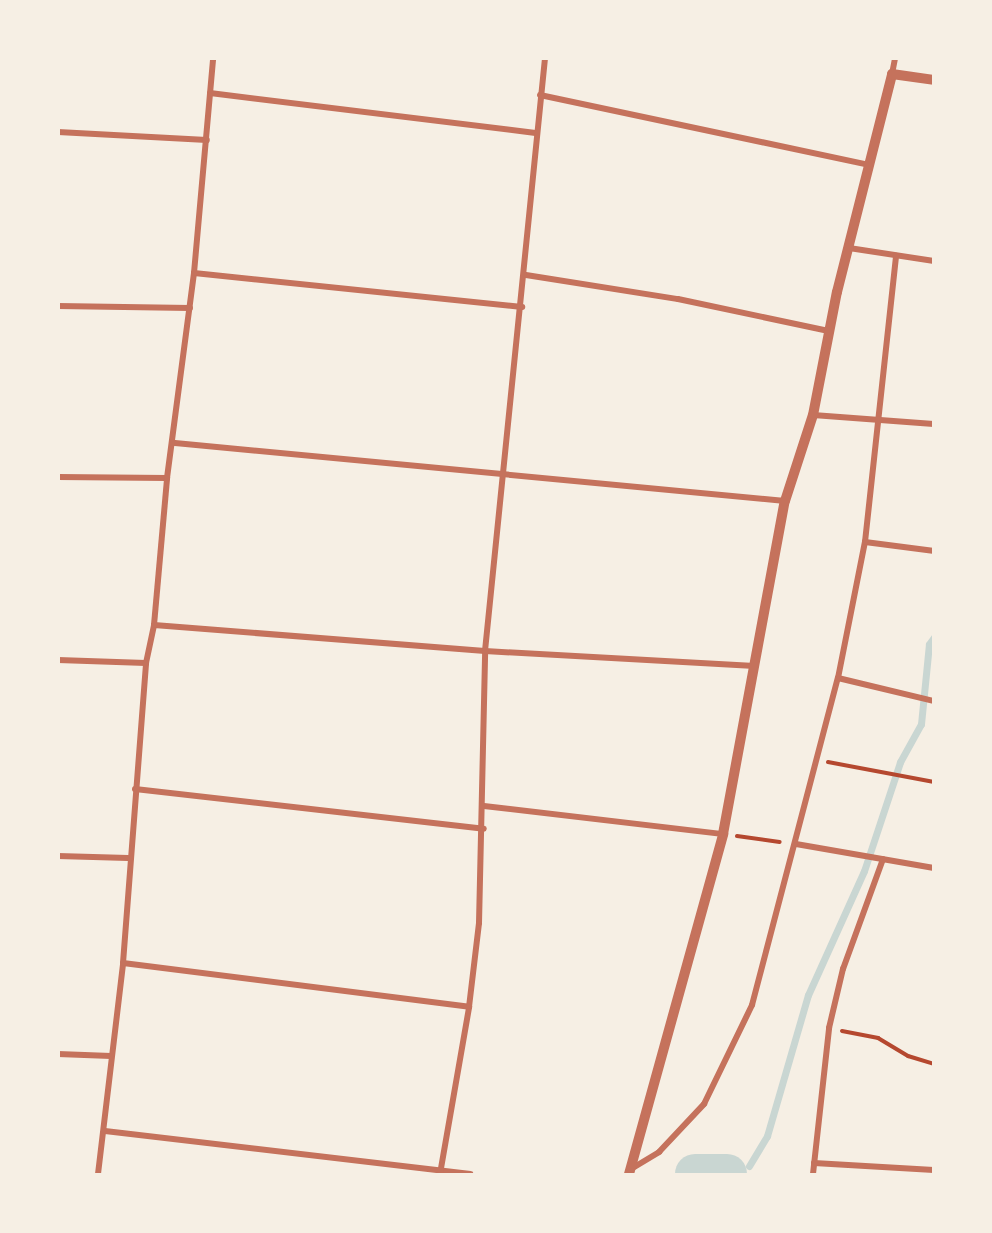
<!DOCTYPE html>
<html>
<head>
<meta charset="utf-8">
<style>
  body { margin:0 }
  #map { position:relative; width:992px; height:1233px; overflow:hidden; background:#f6efe4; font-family:Cabin,sans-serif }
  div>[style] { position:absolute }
  .stream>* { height:7px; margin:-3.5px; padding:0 3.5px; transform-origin:3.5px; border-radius:3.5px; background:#c9d6d2 }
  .river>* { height:40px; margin:-20px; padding:0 20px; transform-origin:20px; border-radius:20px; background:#c9d6d2 }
  .path>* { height:4px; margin:-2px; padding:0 2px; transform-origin:2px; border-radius:2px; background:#b5482f }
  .minor>* { height:6px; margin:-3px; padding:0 3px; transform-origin:3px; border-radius:3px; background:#c5725c }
  .tertiary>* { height:10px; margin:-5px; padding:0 5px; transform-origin:5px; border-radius:5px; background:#c5725c }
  span { translate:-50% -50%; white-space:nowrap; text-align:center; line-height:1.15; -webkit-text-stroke:4.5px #f6efe4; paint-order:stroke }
  .frame { position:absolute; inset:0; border:60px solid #f6efe4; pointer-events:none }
</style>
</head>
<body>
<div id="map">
  <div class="stream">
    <div style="left:749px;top:1166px;width:35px;rotate:-59deg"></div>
    <div style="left:767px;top:1136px;width:147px;rotate:-73.8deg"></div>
    <div style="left:808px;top:995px;width:136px;rotate:-65.7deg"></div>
    <div style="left:864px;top:871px;width:115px;rotate:-71.7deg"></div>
    <div style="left:900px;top:762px;width:43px;rotate:-61.1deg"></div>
    <div style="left:921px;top:724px;width:80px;rotate:-84.3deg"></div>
    <div style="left:929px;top:644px;width:9px;rotate:-54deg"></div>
  </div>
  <div class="river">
    <div style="left:695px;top:1174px;width:32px"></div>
  </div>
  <div class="path">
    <div style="left:828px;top:762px;width:108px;rotate:10.7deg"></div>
    <div style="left:737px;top:836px;width:43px;rotate:7.9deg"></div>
    <div style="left:842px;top:1031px;width:37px;rotate:11deg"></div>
    <div style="left:878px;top:1038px;width:35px;rotate:31deg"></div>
    <div style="left:908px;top:1056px;width:27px;rotate:17deg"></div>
  </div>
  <div class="minor">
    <div style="left:892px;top:74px;width:16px;rotate:-79deg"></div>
    <div style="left:210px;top:93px;width:328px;rotate:7deg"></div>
    <div style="left:540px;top:95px;width:335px;rotate:12deg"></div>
    <div style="left:58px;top:132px;width:149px;rotate:3.1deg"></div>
    <div style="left:849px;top:248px;width:86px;rotate:8.7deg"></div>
    <div style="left:194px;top:273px;width:330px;rotate:5.9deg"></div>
    <div style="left:526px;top:275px;width:154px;rotate:9deg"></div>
    <div style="left:678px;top:299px;width:154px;rotate:12deg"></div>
    <div style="left:58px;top:306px;width:132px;rotate:0.9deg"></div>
    <div style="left:813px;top:415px;width:121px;rotate:4.3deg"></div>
    <div style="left:175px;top:443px;width:613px;rotate:5.43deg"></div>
    <div style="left:58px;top:477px;width:109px;rotate:0.5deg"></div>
    <div style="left:865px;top:542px;width:70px;rotate:7.4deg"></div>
    <div style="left:154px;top:625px;width:332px;rotate:4.5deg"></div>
    <div style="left:485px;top:651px;width:270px;rotate:3.2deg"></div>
    <div style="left:58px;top:660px;width:88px;rotate:2deg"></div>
    <div style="left:838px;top:678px;width:99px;rotate:13.5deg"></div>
    <div style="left:135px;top:789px;width:351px;rotate:6.5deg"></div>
    <div style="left:484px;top:806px;width:241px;rotate:6.7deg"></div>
    <div style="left:796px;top:844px;width:140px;rotate:9.9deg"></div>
    <div style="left:58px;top:856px;width:70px;rotate:1.6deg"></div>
    <div style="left:123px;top:963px;width:349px;rotate:7.2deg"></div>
    <div style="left:58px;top:1054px;width:53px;rotate:2.2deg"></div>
    <div style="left:105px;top:1131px;width:368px;rotate:6.7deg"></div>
    <div style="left:814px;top:1163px;width:120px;rotate:3.3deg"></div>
    <div style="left:631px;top:1169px;width:33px;rotate:-31deg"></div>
    <div style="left:659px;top:1152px;width:66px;rotate:-46.8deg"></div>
    <div style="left:704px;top:1104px;width:110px;rotate:-64.1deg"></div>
    <div style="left:752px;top:1005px;width:338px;rotate:-75.3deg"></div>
    <div style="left:838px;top:678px;width:139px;rotate:-78.8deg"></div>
    <div style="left:865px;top:542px;width:288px;rotate:-83.8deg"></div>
    <div style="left:98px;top:1174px;width:212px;rotate:-83.2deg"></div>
    <div style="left:123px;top:963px;width:301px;rotate:-85.6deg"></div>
    <div style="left:146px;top:663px;width:39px;rotate:-78deg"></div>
    <div style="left:154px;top:625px;width:148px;rotate:-84.9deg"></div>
    <div style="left:167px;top:478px;width:207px;rotate:-82.5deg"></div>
    <div style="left:194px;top:273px;width:216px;rotate:-84.9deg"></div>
    <div style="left:440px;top:1174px;width:169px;rotate:-80.1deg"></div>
    <div style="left:469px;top:1007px;width:85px;rotate:-83.2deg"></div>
    <div style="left:479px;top:923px;width:272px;rotate:-88.7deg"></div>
    <div style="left:485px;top:651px;width:596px;rotate:-84.22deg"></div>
    <div style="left:813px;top:1174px;width:147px;rotate:-83.7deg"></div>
    <div style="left:829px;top:1028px;width:61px;rotate:-76.7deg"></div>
    <div style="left:843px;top:969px;width:117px;rotate:-70deg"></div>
  </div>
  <div class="tertiary">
    <div style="left:629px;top:1174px;width:353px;rotate:-74.5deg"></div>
    <div style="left:723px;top:834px;width:339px;rotate:-79.5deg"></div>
    <div style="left:785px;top:501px;width:90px;rotate:-72deg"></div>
    <div style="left:813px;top:415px;width:125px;rotate:-79deg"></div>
    <div style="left:837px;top:292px;width:225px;rotate:-75.8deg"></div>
    <div style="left:892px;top:74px;width:42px;rotate:8.1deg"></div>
  </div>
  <div class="frame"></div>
</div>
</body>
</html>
